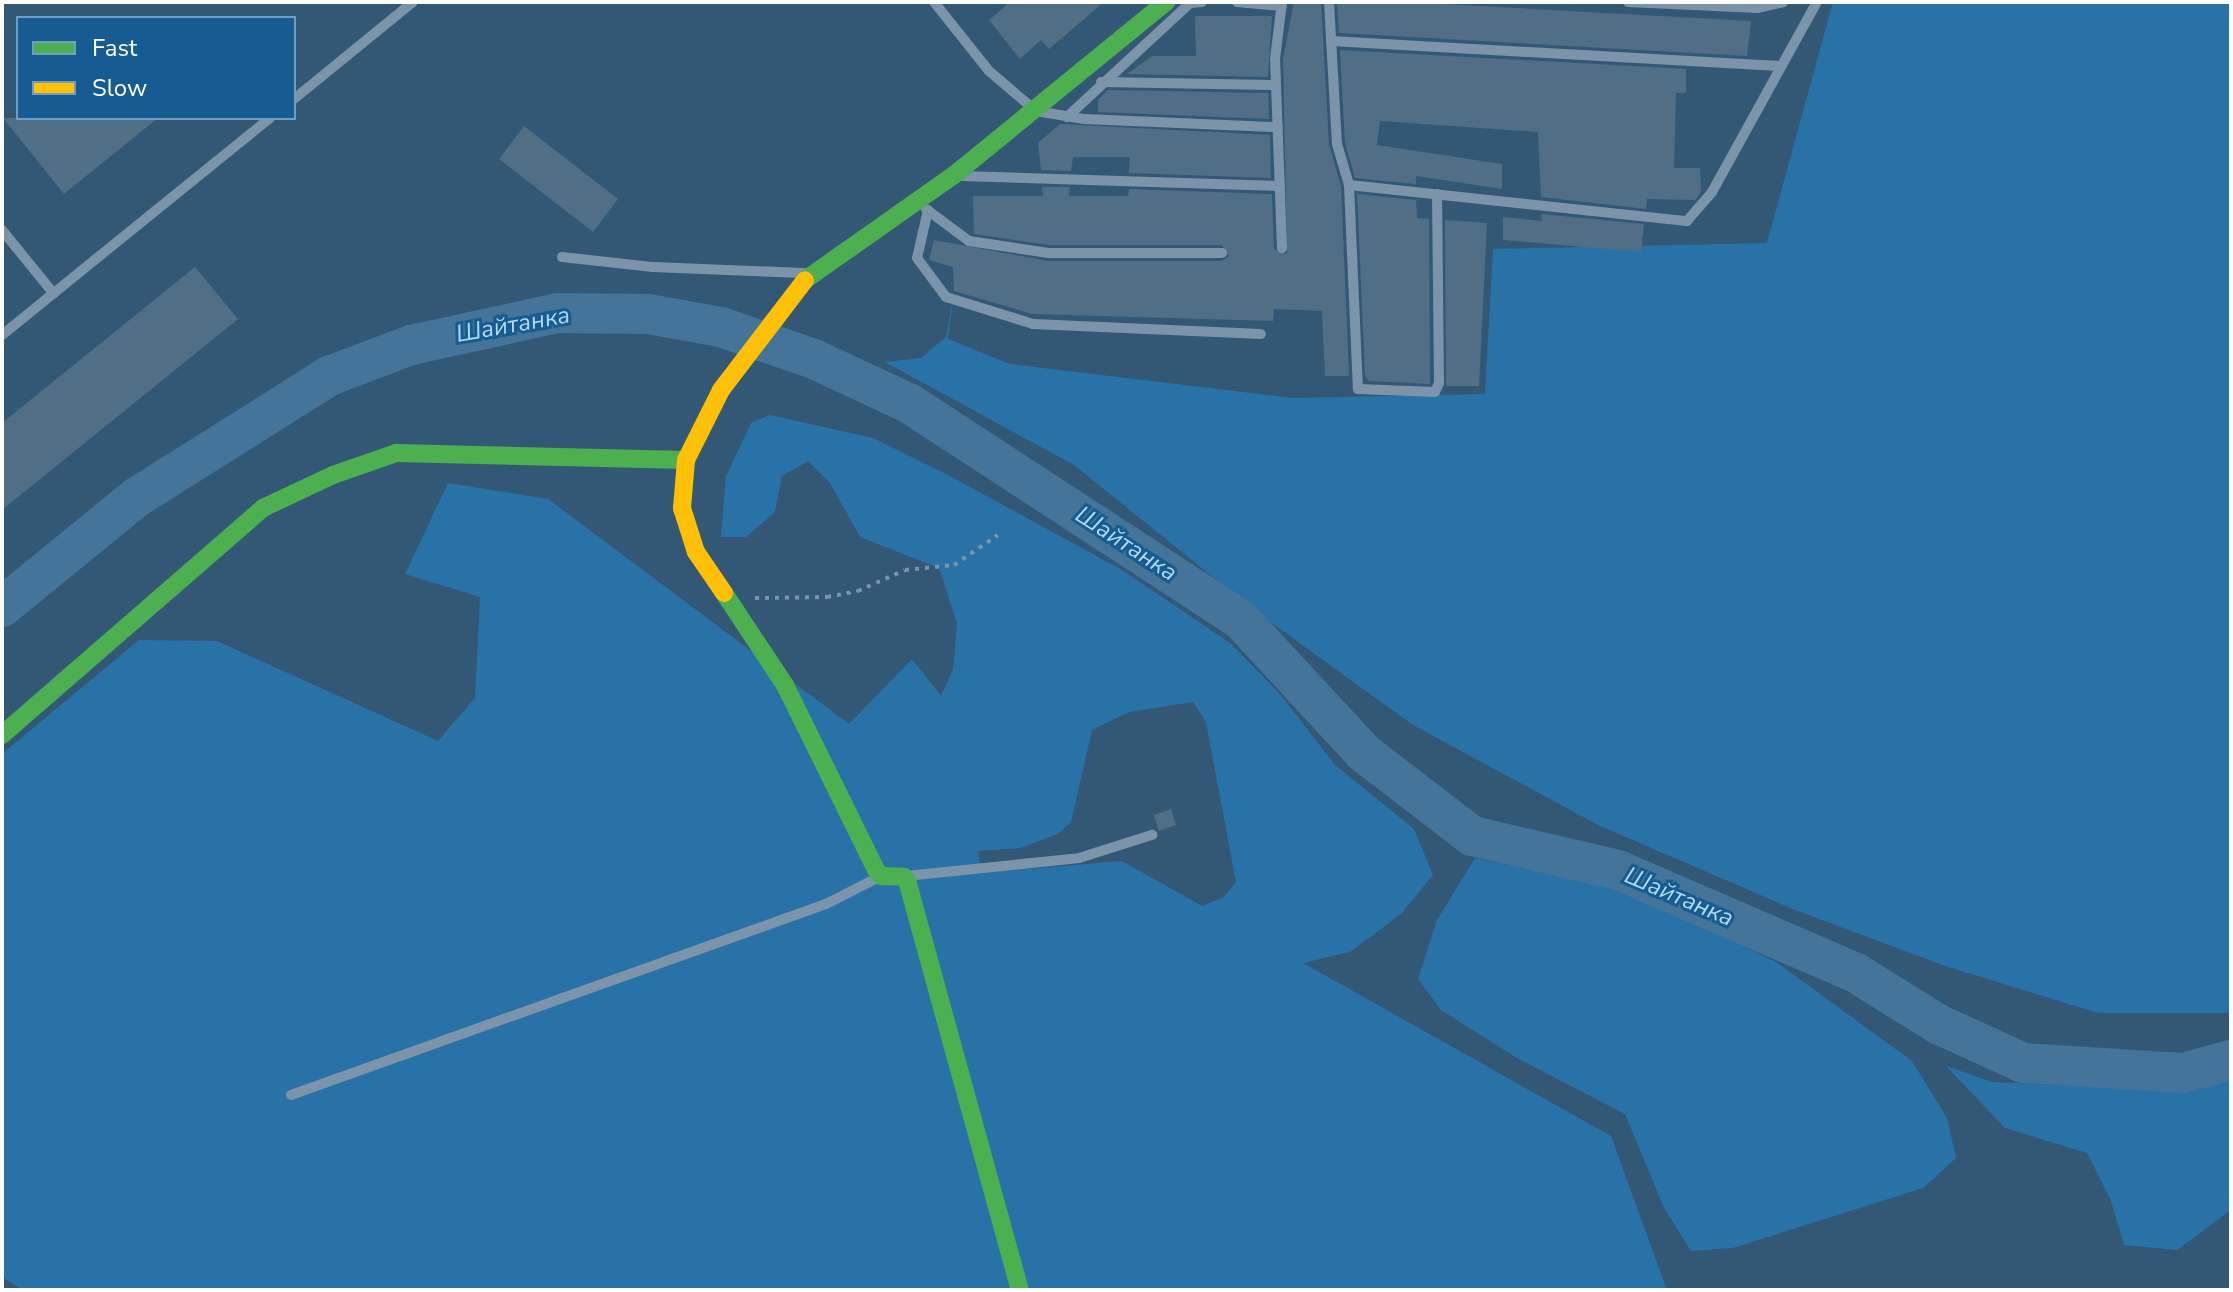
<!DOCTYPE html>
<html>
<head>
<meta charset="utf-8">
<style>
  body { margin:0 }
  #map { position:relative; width:2233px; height:1292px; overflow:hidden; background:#335876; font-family:"Nunito Sans",sans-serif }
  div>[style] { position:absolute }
  .green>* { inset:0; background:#2872a8 }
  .river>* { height:40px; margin:-20px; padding:0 20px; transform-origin:20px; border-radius:20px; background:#44749a }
  .building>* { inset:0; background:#506e86 }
  .path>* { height:4px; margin-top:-2px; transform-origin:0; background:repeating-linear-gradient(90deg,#7b94a9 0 4px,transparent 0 10px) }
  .lane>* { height:10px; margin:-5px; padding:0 5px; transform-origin:5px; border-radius:5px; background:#7b94a9 }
  .fast>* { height:18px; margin:-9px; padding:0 9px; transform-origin:9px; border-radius:9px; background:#4caf50 }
  .slow>* { height:18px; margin:-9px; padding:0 9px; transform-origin:9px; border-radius:9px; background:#ffc107 }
  span { translate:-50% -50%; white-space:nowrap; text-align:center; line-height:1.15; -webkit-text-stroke:6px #165c93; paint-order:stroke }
  .water-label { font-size:24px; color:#b2dbf8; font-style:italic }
  .frame { position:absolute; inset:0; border:4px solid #fff; pointer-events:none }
  .legend { position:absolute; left:16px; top:16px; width:280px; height:104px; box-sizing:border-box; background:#165c93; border:2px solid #739dbe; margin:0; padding:10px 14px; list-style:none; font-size:24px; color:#fff }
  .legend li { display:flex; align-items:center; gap:16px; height:40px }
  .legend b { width:40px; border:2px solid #739dbe }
</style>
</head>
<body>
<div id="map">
  <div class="green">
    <div style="clip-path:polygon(1833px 2px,2231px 2px,2231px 1013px,2098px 1013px,1945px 966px,1795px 910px,1598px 825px,1413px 725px,1255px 611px,1074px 465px,885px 362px,921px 358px,946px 337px,954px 293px,948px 339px,1010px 364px,1292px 398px,1485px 394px,1493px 249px,1767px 243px)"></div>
    <div style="clip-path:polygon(evenodd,770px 415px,873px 438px,950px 476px,1122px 570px,1230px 643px,1280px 694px,1335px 765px,1414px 829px,1433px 875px,1401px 914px,1350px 952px,1303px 963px,1611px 1136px,1667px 1290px,23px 1290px,2px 1277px,2px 754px,139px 640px,217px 641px,438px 741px,475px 698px,480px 597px,405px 574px,448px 483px,548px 499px,849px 724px,912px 659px,941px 696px,953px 670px,957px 623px,939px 568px,860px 537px,830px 483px,808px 461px,782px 476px,775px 512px,746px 537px,721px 537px,726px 476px,751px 423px,770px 415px,1193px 702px,1206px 722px,1236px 882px,1224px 897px,1202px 906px,1122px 861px,981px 873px,978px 851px,1020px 848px,1058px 834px,1071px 822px,1092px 730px,1129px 712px,1193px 702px)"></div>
    <div style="clip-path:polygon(1475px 858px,1630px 891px,1776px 962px,1912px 1061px,1947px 1118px,1956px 1158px,1923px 1188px,1733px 1248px,1691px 1251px,1664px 1208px,1625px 1114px,1517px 1058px,1441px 1010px,1418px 979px,1437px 920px)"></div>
    <div style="clip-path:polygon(1946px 1066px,1992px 1082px,2183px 1090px,2231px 1078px,2231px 1210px,2177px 1250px,2124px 1245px,2111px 1201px,2087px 1153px,2005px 1128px)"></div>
  </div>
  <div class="river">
    <div style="left:2px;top:607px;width:174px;rotate:-39.2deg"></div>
    <div style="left:137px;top:497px;width:227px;rotate:-32.2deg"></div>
    <div style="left:329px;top:376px;width:88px;rotate:-20.7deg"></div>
    <div style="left:411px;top:345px;width:150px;rotate:-12.3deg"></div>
    <div style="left:558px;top:313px;width:90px;rotate:0.6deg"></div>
    <div style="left:648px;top:314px;width:74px;rotate:10.1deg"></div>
    <div style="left:721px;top:327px;width:98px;rotate:19deg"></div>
    <div style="left:814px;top:359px;width:106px;rotate:25.1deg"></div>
    <div style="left:910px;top:404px;width:395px;rotate:33.1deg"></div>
    <div style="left:1241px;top:620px;width:181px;rotate:47.2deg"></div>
    <div style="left:1364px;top:753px;width:136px;rotate:37.5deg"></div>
    <div style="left:1472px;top:836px;width:150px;rotate:13.1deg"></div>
    <div style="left:1618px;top:870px;width:259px;rotate:23.4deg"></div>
    <div style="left:1856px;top:973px;width:97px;rotate:31.9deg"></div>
    <div style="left:1938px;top:1024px;width:94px;rotate:24.6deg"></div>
    <div style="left:2023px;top:1063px;width:160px;rotate:3.6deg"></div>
    <div style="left:2183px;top:1073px;width:50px;rotate:-15.2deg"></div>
  </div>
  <div class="building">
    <div style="clip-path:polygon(1010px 2px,1104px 2px,1049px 49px,1041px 40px,1020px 59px,989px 20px)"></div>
    <div style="clip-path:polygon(1294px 2px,1321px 2px,1329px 144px,1341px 186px,1349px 376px,1325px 376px,1322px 311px,1274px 309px,1273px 321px,1032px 314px,954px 291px,953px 267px,929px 260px,934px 240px,1048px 261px,1222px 261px,1229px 256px,1222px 245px,1049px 245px,974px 234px,973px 196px,1043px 196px,1042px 187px,1070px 187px,1069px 196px,1128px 196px,1129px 189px,1272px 194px,1274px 249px,1287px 254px,1283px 59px)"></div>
    <div style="clip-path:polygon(1337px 2px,1406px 2px,1751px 21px,1747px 56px,1339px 33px)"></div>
    <div style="clip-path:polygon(1195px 16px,1272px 16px,1268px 77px,1127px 74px,1152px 56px,1196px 56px)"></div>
    <div style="clip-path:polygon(1340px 50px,1686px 69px,1686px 93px,1676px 93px,1674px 168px,1700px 168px,1701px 192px,1695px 200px,1647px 199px,1646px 209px,1541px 197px,1538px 132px,1380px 121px,1377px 145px,1502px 164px,1502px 189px,1416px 176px,1416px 184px,1355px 178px,1345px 143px)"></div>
    <div style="clip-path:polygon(1108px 90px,1268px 93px,1269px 119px,1098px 112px,1098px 100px)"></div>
    <div style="clip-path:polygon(3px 118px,158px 118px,64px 194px)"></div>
    <div style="clip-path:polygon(1060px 124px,1270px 135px,1271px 178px,1129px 173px,1130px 157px,1073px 157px,1071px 171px,1041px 170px,1038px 143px)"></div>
    <div style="clip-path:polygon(524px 126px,618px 199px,593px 232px,499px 159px)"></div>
    <div style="clip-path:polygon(1357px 194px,1416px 200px,1417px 218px,1429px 219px,1430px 384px,1369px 381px,1365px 376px)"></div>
    <div style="clip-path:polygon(1541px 214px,1644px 224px,1641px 252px,1503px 240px,1503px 217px,1542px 221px)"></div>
    <div style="clip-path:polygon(1445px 220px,1487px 223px,1479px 386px,1446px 386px)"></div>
    <div style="clip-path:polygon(195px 267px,238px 319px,2px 510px,2px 423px)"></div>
    <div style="clip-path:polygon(1171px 809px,1176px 825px,1159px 831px,1154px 815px)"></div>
  </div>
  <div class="path">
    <div style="left:755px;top:598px;width:72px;rotate:-0.8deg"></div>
    <div style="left:827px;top:597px;width:32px;rotate:-11deg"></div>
    <div style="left:858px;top:591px;width:51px;rotate:-24.1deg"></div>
    <div style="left:905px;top:570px;width:49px;rotate:-5.8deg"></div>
    <div style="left:954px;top:565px;width:53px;rotate:-34.3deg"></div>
  </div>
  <div class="lane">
    <div style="left:934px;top:2px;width:88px;rotate:51.4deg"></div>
    <div style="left:989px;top:71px;width:62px;rotate:40.4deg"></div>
    <div style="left:1036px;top:111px;width:49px;rotate:9.5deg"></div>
    <div style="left:1084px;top:119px;width:194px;rotate:2.4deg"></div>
    <div style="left:1237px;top:2px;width:45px;rotate:5.1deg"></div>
    <div style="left:1329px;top:2px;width:142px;rotate:86.8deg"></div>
    <div style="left:1337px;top:144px;width:43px;rotate:73.7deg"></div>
    <div style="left:1349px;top:185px;width:204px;rotate:87.5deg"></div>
    <div style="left:1358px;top:389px;width:77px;rotate:2.2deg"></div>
    <div style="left:1435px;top:392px;width:10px;rotate:-66deg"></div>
    <div style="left:1439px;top:383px;width:189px;rotate:-90.6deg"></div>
    <div style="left:1628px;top:2px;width:130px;rotate:2.6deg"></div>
    <div style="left:1758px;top:8px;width:26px;rotate:-13deg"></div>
    <div style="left:1331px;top:41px;width:449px;rotate:3.2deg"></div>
    <div style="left:1101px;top:82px;width:175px;rotate:1deg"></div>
    <div style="left:294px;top:99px;width:154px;rotate:-39.2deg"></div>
    <div style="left:1067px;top:117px;width:168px;rotate:-42.8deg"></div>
    <div style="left:1190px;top:3px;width:12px;rotate:-5deg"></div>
    <div style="left:962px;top:176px;width:318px;rotate:1.8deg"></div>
    <div style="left:1349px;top:185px;width:340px;rotate:6.1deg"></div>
    <div style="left:1687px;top:221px;width:38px;rotate:-49deg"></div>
    <div style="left:1712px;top:192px;width:217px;rotate:-61.1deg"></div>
    <div style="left:926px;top:209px;width:54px;rotate:36.7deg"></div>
    <div style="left:969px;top:241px;width:80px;rotate:8.6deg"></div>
    <div style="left:1048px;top:253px;width:174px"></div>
    <div style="left:928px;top:210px;width:49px;rotate:102.9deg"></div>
    <div style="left:917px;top:258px;width:49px;rotate:53.4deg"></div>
    <div style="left:946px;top:297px;width:91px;rotate:17.2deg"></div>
    <div style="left:1033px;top:324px;width:228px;rotate:2.5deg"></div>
    <div style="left:2px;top:230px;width:82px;rotate:50.9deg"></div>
    <div style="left:1282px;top:248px;width:189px;rotate:-92.1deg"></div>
    <div style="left:1275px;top:59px;width:57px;rotate:-83deg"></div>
    <div style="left:562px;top:257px;width:92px;rotate:6.3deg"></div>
    <div style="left:653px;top:267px;width:151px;rotate:2.3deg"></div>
    <div style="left:2px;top:335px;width:345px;rotate:-39deg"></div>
    <div style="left:906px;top:876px;width:174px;rotate:-5.9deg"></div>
    <div style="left:1079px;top:858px;width:77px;rotate:-17.5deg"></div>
    <div style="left:291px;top:1095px;width:568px;rotate:-19.65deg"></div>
    <div style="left:826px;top:904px;width:59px;rotate:-27deg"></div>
  </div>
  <div class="fast">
    <div style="left:805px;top:280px;width:182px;rotate:-35.2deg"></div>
    <div style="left:954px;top:175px;width:274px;rotate:-39.2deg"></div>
    <div style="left:724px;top:593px;width:110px;rotate:56.5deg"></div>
    <div style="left:785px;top:685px;width:206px;rotate:63.8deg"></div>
    <div style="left:876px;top:870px;width:8px;rotate:50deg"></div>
    <div style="left:881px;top:876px;width:23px;rotate:2deg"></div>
    <div style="left:904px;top:877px;width:8px;rotate:60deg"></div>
    <div style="left:908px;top:884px;width:421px;rotate:74.6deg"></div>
    <div style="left:2px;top:735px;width:346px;rotate:-41deg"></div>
    <div style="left:263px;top:508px;width:77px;rotate:-25.2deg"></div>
    <div style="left:333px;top:475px;width:67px;rotate:-19.2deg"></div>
    <div style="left:396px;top:453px;width:290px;rotate:1.4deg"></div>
  </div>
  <div class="slow">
    <div style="left:724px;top:593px;width:50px;rotate:-124.3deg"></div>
    <div style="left:696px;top:552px;width:46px;rotate:-107.7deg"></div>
    <div style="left:682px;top:508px;width:48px;rotate:-85.2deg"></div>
    <div style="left:686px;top:460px;width:78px;rotate:-63.4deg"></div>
    <div style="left:721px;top:390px;width:138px;rotate:-52.6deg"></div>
  </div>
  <div class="water-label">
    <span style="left:513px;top:325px;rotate:-10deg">Шайтанка</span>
    <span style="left:1126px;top:544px;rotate:33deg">Шайтанка</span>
    <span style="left:1679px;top:897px;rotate:23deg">Шайтанка</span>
  </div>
  <div class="frame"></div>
  <ul class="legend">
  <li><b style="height:10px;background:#4caf50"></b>Fast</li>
  <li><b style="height:10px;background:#ffc107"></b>Slow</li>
  </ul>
</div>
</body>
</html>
